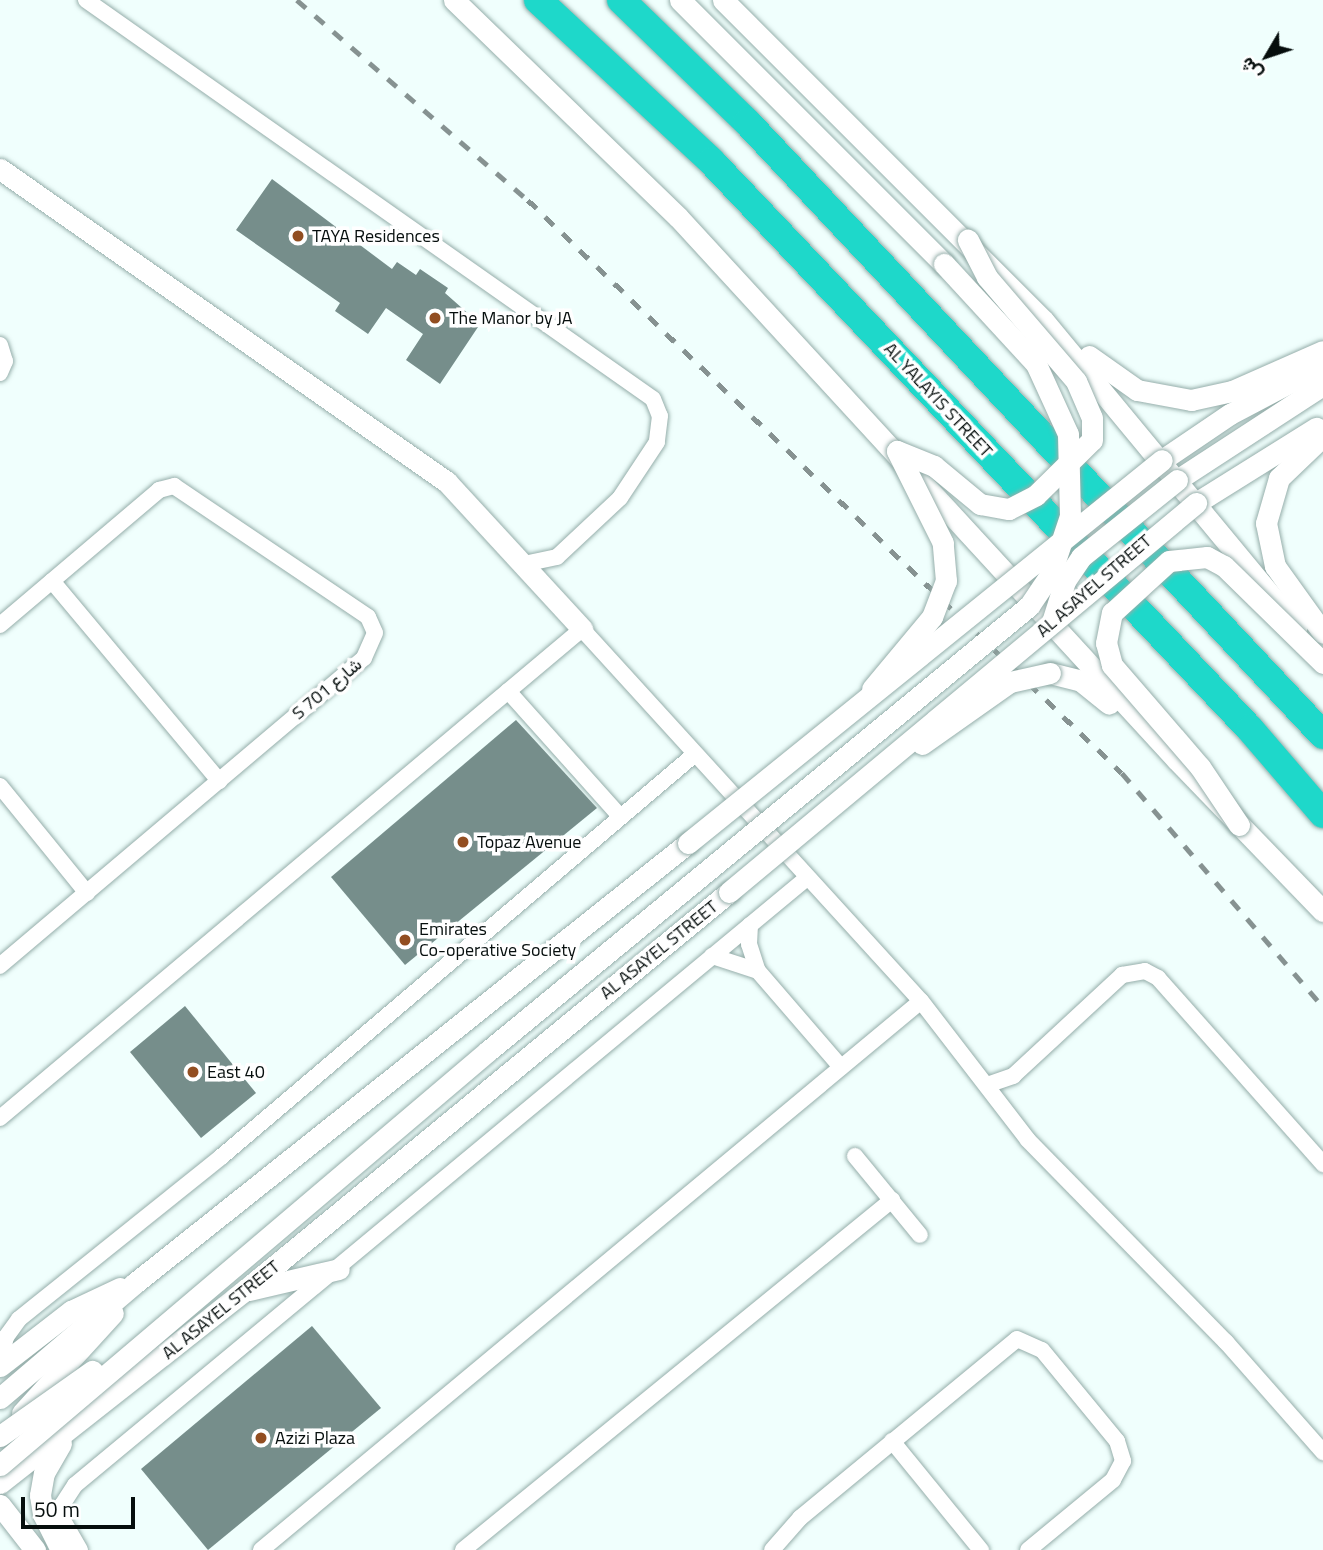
<!DOCTYPE html>
<html>
<head>
<meta charset="utf-8">
<style>
  body { margin:0 }
  #map { position:relative; width:1323px; height:1550px; overflow:hidden; background:#f0fffd; font-family:"Titillium Web",Vazirmatn,sans-serif }
  div>[style] { position:absolute }
  .building>* { inset:0; background:#768e8b }
  .roads { filter:drop-shadow(0 0 2px #95aeaa) drop-shadow(0 0 2px #95aeaa) }
  .street>* { height:16px; margin:-8px; padding:0 8px; transform-origin:8px; border-radius:8px; background:#fff }
  .secondary>* { height:21px; margin:-10.5px; padding:0 10.5px; transform-origin:10.5px; border-radius:10.5px; background:#fff }
  .highway>* { height:28px; margin:-14px; padding:0 14px; transform-origin:14px; border-radius:14px; background:#1ed8ca }
  .rail>* { height:4.5px; margin-top:-2.25px; transform-origin:0; background:repeating-linear-gradient(90deg,#869291 0 12px,transparent 0 24px) }
  .bridges { filter:drop-shadow(0 0 2px #95aeaa) drop-shadow(0 0 2px #95aeaa) }
  .secondary-bridge>* { height:21px; margin:-10.5px; padding:0 10.5px; transform-origin:10.5px; border-radius:10.5px; background:#fff }
  .dots>* { width:19px; height:19px; translate:-50% -50%; box-sizing:border-box; border:4px solid #fff; border-radius:50% }
  span { translate:-50% -50%; white-space:nowrap; text-align:center; line-height:1.15; -webkit-text-stroke:7px #fff; paint-order:stroke }
  .poi-label { font-size:18px; color:#060e0d }
  .left { translate:0 -50%; text-align:left }
  .street-label { font-size:18px; color:#060e0d }
  .north { position:absolute; left:1232px; top:21px; width:70px; height:70px; -webkit-text-stroke:5px #fff; paint-order:stroke; rotate:231deg; font-size:19px; font-weight:700; line-height:28px; text-align:center; color:#060e0d }
  .north::after { content:''; display:block; margin:auto; width:24px; height:32px; background:#060e0d; clip-path:polygon(50% 0,100% 100%,50% 72%,0 100%) }
  .scale { position:absolute; left:21px; top:1497px; width:114px; height:32px; box-sizing:border-box; border:4px solid #060e0d; border-top:0; padding-left:9px; font-size:21px; line-height:24px; white-space:nowrap; color:#060e0d; -webkit-text-stroke:5px #fff; paint-order:stroke }
</style>
</head>
<body>
<div id="map">
  <div class="building">
    <div style="clip-path:polygon(272px 179px,392px 269px,397px 262px,416px 275px,420px 269px,448px 288px,445px 293px,480px 324px,440px 384px,406px 360px,423px 334px,386px 308px,368px 334px,335px 311px,340px 303px,236px 230px)"></div>
    <div style="clip-path:polygon(516px 720px,597px 808px,405px 965px,331px 877px)"></div>
    <div style="clip-path:polygon(185px 1006px,256px 1093px,201px 1138px,130px 1052px)"></div>
    <div style="clip-path:polygon(312px 1326px,381px 1408px,208px 1550px,141px 1469px)"></div>
  </div>
  <div class="roads">
    <div class="street">
      <div style="left:86px;top:0;width:693px;rotate:35.13deg"></div>
      <div style="left:653px;top:399px;width:18px;rotate:68deg"></div>
      <div style="left:660px;top:416px;width:26px;rotate:97deg"></div>
      <div style="left:657px;top:442px;width:67px;rotate:123.5deg"></div>
      <div style="left:620px;top:498px;width:86px;rotate:136.9deg"></div>
      <div style="left:557px;top:557px;width:35px;rotate:168deg"></div>
      <div style="left:0;top:345px;width:17px;rotate:73deg"></div>
      <div style="left:5px;top:361px;width:13px;rotate:113deg"></div>
      <div style="left:52px;top:581px;width:261px;rotate:50.1deg"></div>
      <div style="left:0;top:625px;width:209px;rotate:-40.3deg"></div>
      <div style="left:159px;top:490px;width:16px;rotate:-15deg"></div>
      <div style="left:174px;top:486px;width:234px;rotate:34deg"></div>
      <div style="left:368px;top:617px;width:17px;rotate:66deg"></div>
      <div style="left:375px;top:633px;width:27px;rotate:114deg"></div>
      <div style="left:364px;top:658px;width:477px;rotate:139.8deg"></div>
      <div style="left:508px;top:691px;width:166px;rotate:48.2deg"></div>
      <div style="left:0;top:786px;width:138px;rotate:50.9deg"></div>
      <div style="left:750px;top:925px;width:19px;rotate:93deg"></div>
      <div style="left:749px;top:944px;width:28px;rotate:72deg"></div>
      <div style="left:758px;top:971px;width:127px;rotate:49.2deg"></div>
      <div style="left:712px;top:956px;width:48px;rotate:18.1deg"></div>
      <div style="left:987px;top:1085px;width:28px;rotate:-19deg"></div>
      <div style="left:1013px;top:1076px;width:149px;rotate:-42.8deg"></div>
      <div style="left:1122px;top:975px;width:23px;rotate:-10deg"></div>
      <div style="left:1145px;top:971px;width:15px;rotate:28deg"></div>
      <div style="left:1158px;top:978px;width:249px;rotate:48.4deg"></div>
      <div style="left:0;top:1118px;width:760px;rotate:-40.04deg"></div>
      <div style="left:582px;top:629px;width:503px;rotate:47.66deg"></div>
      <div style="left:921px;top:1001px;width:175px;rotate:52.4deg"></div>
      <div style="left:1028px;top:1140px;width:283px;rotate:45.6deg"></div>
      <div style="left:1226px;top:1342px;width:147px;rotate:48.6deg"></div>
      <div style="left:855px;top:1156px;width:102px;rotate:50.6deg"></div>
      <div style="left:0;top:1361px;width:25px;rotate:-76deg"></div>
      <div style="left:6px;top:1337px;width:22px;rotate:-54deg"></div>
      <div style="left:19px;top:1319px;width:259px;rotate:-38.7deg"></div>
      <div style="left:221px;top:1157px;width:622px;rotate:-40.37deg"></div>
      <div style="left:892px;top:1441px;width:141px;rotate:50.8deg"></div>
      <div style="left:80px;top:1550px;width:34px;rotate:-120deg"></div>
      <div style="left:63px;top:1521px;width:16px;rotate:-94deg"></div>
      <div style="left:62px;top:1505px;width:24px;rotate:-57deg"></div>
      <div style="left:75px;top:1485px;width:951px;rotate:-39.67deg"></div>
      <div style="left:261px;top:1550px;width:858px;rotate:-39.75deg"></div>
      <div style="left:463px;top:1550px;width:554px;rotate:-39.21deg"></div>
      <div style="left:772px;top:1550px;width:43px;rotate:-48.8deg"></div>
      <div style="left:800px;top:1518px;width:281px;rotate:-39.5deg"></div>
      <div style="left:1017px;top:1339px;width:27px;rotate:24deg"></div>
      <div style="left:1042px;top:1350px;width:118px;rotate:50.5deg"></div>
      <div style="left:1117px;top:1441px;width:21px;rotate:73deg"></div>
      <div style="left:1123px;top:1461px;width:21px;rotate:118deg"></div>
      <div style="left:1113px;top:1480px;width:110px;rotate:140.5deg"></div>
    </div>
    <div class="secondary">
      <div style="left:454px;top:0;width:312px;rotate:44.1deg"></div>
      <div style="left:678px;top:217px;width:737px;rotate:47.42deg"></div>
      <div style="left:1177px;top:760px;width:210px;rotate:46deg"></div>
      <div style="left:680px;top:0;width:373px;rotate:45deg"></div>
      <div style="left:723px;top:0;width:453px;rotate:45deg"></div>
      <div style="left:1043px;top:320px;width:398px;rotate:50.4deg"></div>
      <div style="left:0;top:169px;width:546px;rotate:35deg"></div>
      <div style="left:447px;top:482px;width:200px;rotate:47.4deg"></div>
      <div style="left:1089px;top:356px;width:59px;rotate:35.3deg"></div>
      <div style="left:1137px;top:390px;width:55px;rotate:10.5deg"></div>
      <div style="left:1191px;top:400px;width:42px;rotate:-12.4deg"></div>
      <div style="left:1232px;top:391px;width:99px;rotate:-23.7deg"></div>
      <div style="left:1323px;top:436px;width:61px;rotate:136.3deg"></div>
      <div style="left:1279px;top:478px;width:47px;rotate:106.1deg"></div>
      <div style="left:1266px;top:523px;width:44px;rotate:78.2deg"></div>
      <div style="left:1275px;top:566px;width:82px;rotate:54.4deg"></div>
      <div style="left:1162px;top:460px;width:82px;rotate:-34.1deg"></div>
      <div style="left:1230px;top:414px;width:105px;rotate:-27.8deg"></div>
      <div style="left:1177px;top:480px;width:174px;rotate:-33.1deg"></div>
      <div style="left:1196px;top:503px;width:142px;rotate:-32deg"></div>
      <div style="left:1050px;top:673px;width:32px;rotate:14deg"></div>
      <div style="left:1081px;top:681px;width:36px;rotate:39deg"></div>
      <div style="left:249px;top:1290px;width:92px;rotate:-13.1deg"></div>
      <div style="left:0;top:1366px;width:90px;rotate:-37.8deg"></div>
      <div style="left:71px;top:1311px;width:54px;rotate:-25.1deg"></div>
      <div style="left:0;top:1398px;width:177px;rotate:-40.4deg"></div>
      <div style="left:135px;top:1283px;width:707px;rotate:-38.51deg"></div>
      <div style="left:22px;top:1413px;width:135px;rotate:-47.7deg"></div>
      <div style="left:0;top:1483px;width:310px;rotate:-38.2deg"></div>
      <div style="left:244px;top:1291px;width:628px;rotate:-39.44deg"></div>
      <div style="left:0;top:1505px;width:57px;rotate:52.1deg"></div>
      <div style="left:61px;top:1550px;width:40px;rotate:-116.6deg"></div>
      <div style="left:43px;top:1514px;width:19px;rotate:-99deg"></div>
      <div style="left:40px;top:1495px;width:22px;rotate:-80deg"></div>
      <div style="left:44px;top:1473px;width:34px;rotate:-60deg"></div>
    </div>
    <div class="highway">
      <div style="left:538px;top:0;width:236px;rotate:42.9deg"></div>
      <div style="left:711px;top:161px;width:783px;rotate:46.5deg"></div>
      <div style="left:1250px;top:729px;width:112px;rotate:49.3deg"></div>
      <div style="left:621px;top:0;width:175px;rotate:44.1deg"></div>
      <div style="left:747px;top:122px;width:841px;rotate:46.78deg"></div>
    </div>
  </div>
  <div class="rail">
    <div style="left:297px;top:0;width:306px;rotate:40.9deg"></div>
    <div style="left:528px;top:200px;width:825px;rotate:43.97deg"></div>
    <div style="left:1122px;top:773px;width:308px;rotate:49.3deg"></div>
  </div>
  <div class="bridges">
    <div class="secondary-bridge">
      <div style="left:897px;top:451px;width:40px;rotate:22deg"></div>
      <div style="left:934px;top:466px;width:60px;rotate:39.6deg"></div>
      <div style="left:980px;top:504px;width:29px;rotate:10deg"></div>
      <div style="left:1009px;top:509px;width:30px;rotate:-27deg"></div>
      <div style="left:1036px;top:495px;width:78px;rotate:-44.5deg"></div>
      <div style="left:1092px;top:440px;width:22px;rotate:-90deg"></div>
      <div style="left:1092px;top:418px;width:40px;rotate:-113.4deg"></div>
      <div style="left:1076px;top:381px;width:137px;rotate:-130.6deg"></div>
      <div style="left:987px;top:277px;width:42px;rotate:-117.2deg"></div>
      <div style="left:1052px;top:622px;width:43px;rotate:-72.4deg"></div>
      <div style="left:1065px;top:581px;width:29px;rotate:-56deg"></div>
      <div style="left:1081px;top:557px;width:123px;rotate:-38.7deg"></div>
      <div style="left:872px;top:689px;width:94px;rotate:-50.2deg"></div>
      <div style="left:932px;top:617px;width:39px;rotate:-69deg"></div>
      <div style="left:946px;top:581px;width:38px;rotate:-95deg"></div>
      <div style="left:943px;top:543px;width:103px;rotate:-116.6deg"></div>
      <div style="left:922px;top:744px;width:108px;rotate:-35.2deg"></div>
      <div style="left:1010px;top:682px;width:41px;rotate:-12.7deg"></div>
      <div style="left:1239px;top:825px;width:70px;rotate:-123.9deg"></div>
      <div style="left:1200px;top:767px;width:135px;rotate:-130.8deg"></div>
      <div style="left:1112px;top:665px;width:23px;rotate:-105deg"></div>
      <div style="left:1106px;top:643px;width:31px;rotate:-79deg"></div>
      <div style="left:1112px;top:613px;width:77px;rotate:-42.4deg"></div>
      <div style="left:1169px;top:561px;width:38px;rotate:-6deg"></div>
      <div style="left:1207px;top:557px;width:19px;rotate:28deg"></div>
      <div style="left:1224px;top:566px;width:139px;rotate:44.4deg"></div>
      <div style="left:688px;top:843px;width:609px;rotate:-38.94deg"></div>
      <div style="left:729px;top:892px;width:608px;rotate:-39.79deg"></div>
      <div style="left:0;top:1436px;width:113px;rotate:-35.2deg"></div>
      <div style="left:0;top:1465px;width:640px;rotate:-40.31deg"></div>
      <div style="left:488px;top:1051px;width:701px;rotate:-39.44deg"></div>
      <div style="left:1029px;top:606px;width:40px;rotate:-56deg"></div>
      <div style="left:1051px;top:573px;width:60px;rotate:-71.6deg"></div>
      <div style="left:1070px;top:516px;width:82px;rotate:-91.4deg"></div>
      <div style="left:1068px;top:434px;width:77px;rotate:-114.6deg"></div>
      <div style="left:1036px;top:364px;width:136px;rotate:-132.6deg"></div>
    </div>
  </div>
  <div class="dots">
    <div style="left:298px;top:236px;background:#924e21"></div>
    <div style="left:435px;top:318px;background:#924e21"></div>
    <div style="left:463px;top:842px;background:#924e21"></div>
    <div style="left:405px;top:940px;background:#924e21"></div>
    <div style="left:193px;top:1072px;background:#924e21"></div>
    <div style="left:261px;top:1438px;background:#924e21"></div>
  </div>
  <div class="poi-label">
    <span class="left" style="left:312px;top:236px">TAYA Residences</span>
    <span class="left" style="left:449px;top:318px">The Manor by JA</span>
    <span class="left" style="left:477px;top:842px">Topaz Avenue</span>
    <span class="left" style="left:419px;top:940px">Emirates<br>Co-operative Society</span>
    <span class="left" style="left:207px;top:1072px">East 40</span>
    <span class="left" style="left:275px;top:1438px">Azizi Plaza</span>
  </div>
  <div class="street-label">
    <span style="left:938px;top:400px;rotate:47deg">AL YALAYIS STREET</span>
    <span style="left:1094px;top:586px;rotate:-41deg">AL ASAYEL STREET</span>
    <span style="left:327px;top:689px;rotate:-40deg">S 701 شارع</span>
    <span style="left:659px;top:950px;rotate:-39deg">AL ASAYEL STREET</span>
    <span style="left:221px;top:1310px;rotate:-39deg">AL ASAYEL STREET</span>
  </div>
  <div class="north">ش</div>
  <div class="scale">50 m</div>
</div>
</body>
</html>
